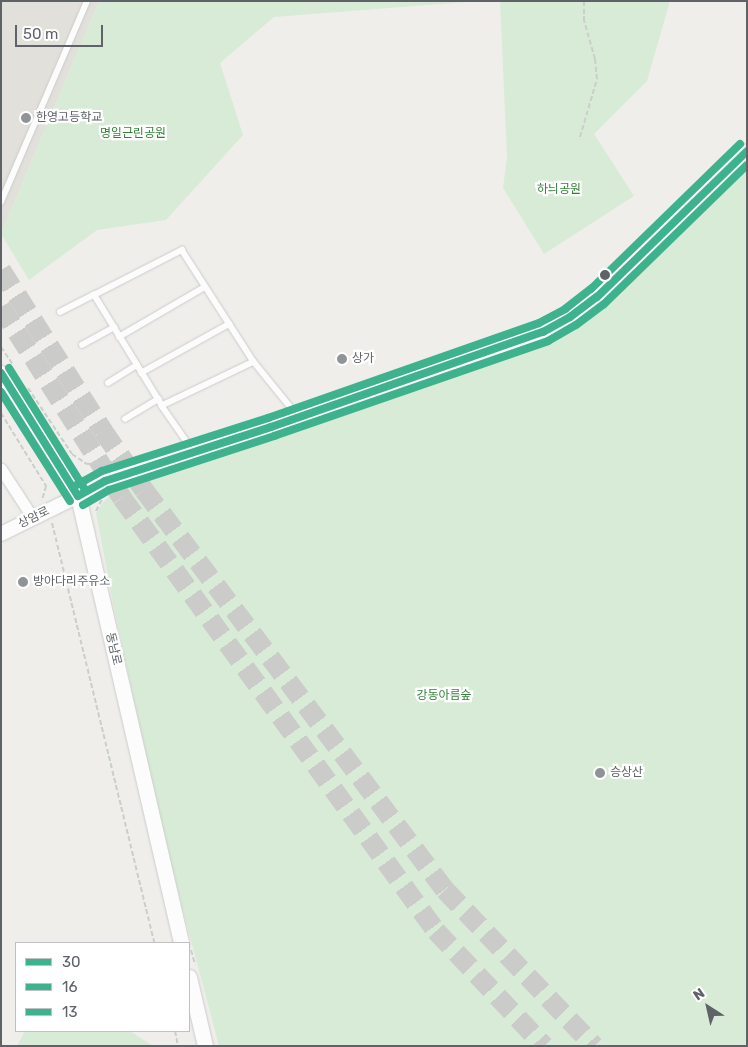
<!DOCTYPE html>
<html>
<head>
<meta charset="utf-8">
<style>
  body { margin:0 }
  #map { position:relative; width:748px; height:1047px; overflow:hidden; background:#efeeea; font-family:Rubik,"Noto Sans KR",sans-serif }
  div>[style] { position:absolute }
  .education>* { inset:0; background:#e2e0da }
  .green>* { inset:0; background:#d8ebd6 }
  .motorway-tunnel>* { height:20px; margin-top:-10px; transform-origin:0; background:repeating-linear-gradient(90deg,#cbcbca 0 20px,transparent 0 30px) }
  .path>* { height:2px; margin-top:-1px; transform-origin:0; background:repeating-linear-gradient(90deg,#cacfcc 0 5px,transparent 0 7.5px) }
  .roads { filter:drop-shadow(0 0 1px #cbcccc) drop-shadow(0 0 1px #cbcccc) }
  .service>* { height:5.5px; margin:-2.75px; padding:0 2.75px; transform-origin:2.75px; border-radius:2.75px; background:#fdfcfc }
  .minor>* { height:11px; margin:-5.5px; padding:0 5.5px; transform-origin:5.5px; border-radius:5.5px; background:#fdfcfc }
  .tertiary>* { height:14px; margin:-7px; padding:0 7px; transform-origin:7px; border-radius:7px; background:#fdfcfc }
  .secondary>* { height:15px; margin:-7.5px; padding:0 7.5px; transform-origin:7.5px; border-radius:7.5px; background:#fdfcfc }
  .bus-1>* { height:8px; margin:-4px; padding:0 4px; transform-origin:4px; border-radius:4px; background:#3eb28d }
  .bus-2>* { height:8px; margin:-4px; padding:0 4px; transform-origin:4px; border-radius:4px; background:#3eb28d }
  .bus-3>* { height:8px; margin:-4px; padding:0 4px; transform-origin:4px; border-radius:4px; background:#3eb28d }
  .dots>* { width:14px; height:14px; translate:-50% -50%; box-sizing:border-box; border:2px solid #fff; border-radius:50% }
  span { translate:-50% -50%; white-space:nowrap; text-align:center; line-height:1.15; -webkit-text-stroke:4.5px #fff; paint-order:stroke }
  .poi-label { font-size:12px; color:#5f6368 }
  .left { translate:0 -50%; text-align:left }
  .park-label { font-size:12px; color:#348238 }
  .street-label { font-size:12px; color:#5f6368 }
  .frame { position:absolute; inset:0; border:2px solid #5f6368; pointer-events:none }
  .legend { position:absolute; left:15px; top:942px; width:175px; height:90px; box-sizing:border-box; background:#fff; border:1px solid #bfc1c3; margin:0; padding:6px 9px; list-style:none; font-size:15px; color:#5f6368 }
  .legend li { display:flex; align-items:center; gap:10px; height:25px }
  .legend b { width:25px; border:1px solid #bfc1c3 }
  .north { position:absolute; left:683px; top:982px; width:50px; height:50px; -webkit-text-stroke:4px #fff; paint-order:stroke; rotate:325deg; font-size:14px; font-weight:700; line-height:20px; text-align:center; color:#5f6368 }
  .north::after { content:''; display:block; margin:auto; width:18px; height:22px; background:#5f6368; clip-path:polygon(50% 0,100% 100%,50% 72%,0 100%) }
  .scale { position:absolute; left:15px; top:25px; width:88px; height:22px; box-sizing:border-box; border:2px solid #5f6368; border-top:0; padding-left:6px; font-size:15px; line-height:18px; white-space:nowrap; color:#5f6368; -webkit-text-stroke:4px #fff; paint-order:stroke }
</style>
</head>
<body>
<div id="map">
  <div class="education">
    <div style="clip-path:polygon(1px 1px,99px 1px,1px 234px)"></div>
  </div>
  <div class="green">
    <div style="clip-path:polygon(99px 1px,479px 1px,274px 17px,220px 63px,243px 135px,166px 220px,97px 230px,29px 280px,1px 234px)"></div>
    <div style="clip-path:polygon(500px 1px,670px 1px,647px 81px,594px 134px,634px 196px,544px 254px,503px 188px,507px 157px)"></div>
    <div style="clip-path:polygon(747px 164px,747px 1046px,219px 1046px,164px 838px,113px 603px,96px 513px,102px 503px,113px 493px,155px 472px,274px 431px,536px 349px,586px 318px,620px 289px)"></div>
    <div style="clip-path:polygon(25px 1031px,130px 1031px,153px 1046px,17px 1046px)"></div>
  </div>
  <div class="motorway-tunnel">
    <div style="left:1px;top:270px;width:191px;rotate:57.6deg"></div>
    <div style="left:103px;top:431px;width:72px;rotate:55.2deg"></div>
    <div style="left:144px;top:490px;width:501px;rotate:53.04deg"></div>
    <div style="left:445px;top:890px;width:216px;rotate:46.3deg"></div>
    <div style="left:1px;top:307px;width:226px;rotate:57.6deg"></div>
    <div style="left:122px;top:498px;width:535px;rotate:54.05deg"></div>
    <div style="left:436px;top:931px;width:158px;rotate:46.8deg"></div>
  </div>
  <div class="path">
    <div style="left:580px;top:137px;width:60px;rotate:-73.7deg"></div>
    <div style="left:597px;top:79px;width:20px;rotate:-96deg"></div>
    <div style="left:595px;top:59px;width:40px;rotate:-106deg"></div>
    <div style="left:584px;top:21px;width:20px;rotate:-90deg"></div>
    <div style="left:1px;top:347px;width:22px;rotate:56deg"></div>
    <div style="left:28px;top:388px;width:79px;rotate:56.3deg"></div>
    <div style="left:72px;top:454px;width:18px;rotate:34deg"></div>
    <div style="left:87px;top:464px;width:31px;rotate:-4deg"></div>
    <div style="left:1px;top:413px;width:86px;rotate:58.3deg"></div>
    <div style="left:46px;top:486px;width:15px;rotate:106deg"></div>
    <div style="left:96px;top:511px;width:16px;rotate:-63deg"></div>
    <div style="left:52px;top:523px;width:432px;rotate:76.3deg"></div>
    <div style="left:191px;top:950px;width:15px;rotate:74deg"></div>
    <div style="left:175px;top:1031px;width:15px;rotate:79deg"></div>
  </div>
  <div class="roads">
    <div class="service">
      <div style="left:1px;top:202px;width:219px;rotate:-66.8deg"></div>
      <div style="left:60px;top:312px;width:38px;rotate:-27deg"></div>
      <div style="left:119px;top:337px;width:99px;rotate:-30.2deg"></div>
      <div style="left:82px;top:345px;width:37px;rotate:-29deg"></div>
      <div style="left:254px;top:362px;width:102px;rotate:154.4deg"></div>
      <div style="left:162px;top:406px;width:130px;rotate:-121.5deg"></div>
      <div style="left:94px;top:295px;width:99px;rotate:-27.1deg"></div>
      <div style="left:182px;top:250px;width:133px;rotate:57.3deg"></div>
      <div style="left:254px;top:362px;width:70px;rotate:50.8deg"></div>
      <div style="left:141px;top:373px;width:101px;rotate:-29.1deg"></div>
      <div style="left:108px;top:383px;width:34px;rotate:-32deg"></div>
      <div style="left:162px;top:406px;width:52px;rotate:55.1deg"></div>
      <div style="left:125px;top:419px;width:39px;rotate:-31deg"></div>
    </div>
    <div class="minor">
      <div style="left:1px;top:469px;width:59px;rotate:56.9deg"></div>
    </div>
    <div class="tertiary">
      <div style="left:1px;top:534px;width:86px;rotate:-26.3deg"></div>
    </div>
    <div class="secondary">
      <div style="left:1px;top:373px;width:145px;rotate:58deg"></div>
      <div style="left:78px;top:496px;width:459px;rotate:77deg"></div>
      <div style="left:78px;top:496px;width:31px;rotate:-29deg"></div>
      <div style="left:105px;top:481px;width:175px;rotate:-18deg"></div>
      <div style="left:271px;top:427px;width:288px;rotate:-19.3deg"></div>
      <div style="left:543px;top:332px;width:31px;rotate:-29deg"></div>
      <div style="left:570px;top:317px;width:34px;rotate:-37deg"></div>
      <div style="left:597px;top:297px;width:209px;rotate:-44.2deg"></div>
      <div style="left:189px;top:977px;width:71px;rotate:76.9deg"></div>
    </div>
  </div>
  <div class="bus-1">
    <div style="left:1px;top:373px;width:145px;rotate:58deg"></div>
    <div style="left:78px;top:496px;width:31px;rotate:-29deg"></div>
    <div style="left:105px;top:481px;width:175px;rotate:-18deg"></div>
    <div style="left:271px;top:427px;width:288px;rotate:-19.3deg"></div>
    <div style="left:543px;top:332px;width:31px;rotate:-29deg"></div>
    <div style="left:570px;top:317px;width:34px;rotate:-37deg"></div>
    <div style="left:597px;top:297px;width:209px;rotate:-44.2deg"></div>
  </div>
  <div class="bus-2">
    <div style="left:1px;top:392px;width:129px;rotate:57.7deg"></div>
    <div style="left:83px;top:505px;width:30px;rotate:-30deg"></div>
    <div style="left:109px;top:490px;width:174px;rotate:-18.1deg"></div>
    <div style="left:274px;top:436px;width:290px;rotate:-19.1deg"></div>
    <div style="left:548px;top:341px;width:32px;rotate:-30deg"></div>
    <div style="left:576px;top:325px;width:35px;rotate:-37deg"></div>
    <div style="left:604px;top:304px;width:199px;rotate:-44.2deg"></div>
  </div>
  <div class="bus-3">
    <div style="left:9px;top:368px;width:145px;rotate:58deg"></div>
    <div style="left:73px;top:487px;width:33px;rotate:-29deg"></div>
    <div style="left:102px;top:471px;width:174px;rotate:-17.7deg"></div>
    <div style="left:268px;top:418px;width:287px;rotate:-19.3deg"></div>
    <div style="left:539px;top:323px;width:30px;rotate:-28deg"></div>
    <div style="left:565px;top:309px;width:33px;rotate:-38deg"></div>
    <div style="left:591px;top:289px;width:208px;rotate:-44.2deg"></div>
  </div>
  <div class="dots">
    <div style="left:26px;top:118px;background:#919496"></div>
    <div style="left:605px;top:275px;background:#5f6368"></div>
    <div style="left:342px;top:359px;background:#919496"></div>
    <div style="left:23px;top:582px;background:#919496"></div>
    <div style="left:600px;top:773px;background:#919496"></div>
  </div>
  <div class="poi-label">
    <span class="left" style="left:36px;top:118px">한영고등학교</span>
    <span class="left" style="left:352px;top:359px">상가</span>
    <span class="left" style="left:33px;top:582px">방아다리주유소</span>
    <span class="left" style="left:610px;top:773px">승상산</span>
  </div>
  <div class="park-label">
    <span style="left:133px;top:134px">명일근린공원</span>
    <span style="left:559px;top:190px">하늬공원</span>
    <span style="left:444px;top:696px">강동아름숲</span>
  </div>
  <div class="street-label">
    <span style="left:34px;top:518px;rotate:-26deg">상암로</span>
    <span style="left:113px;top:649px;rotate:77deg">동남로</span>
  </div>
  <div class="frame"></div>
  <ul class="legend">
  <li><b style="height:6px;background:#3eb28d"></b>30</li>
  <li><b style="height:6px;background:#3eb28d"></b>16</li>
  <li><b style="height:6px;background:#3eb28d"></b>13</li>
  </ul>
  <div class="north">N</div>
  <div class="scale">50 m</div>
</div>
</body>
</html>
